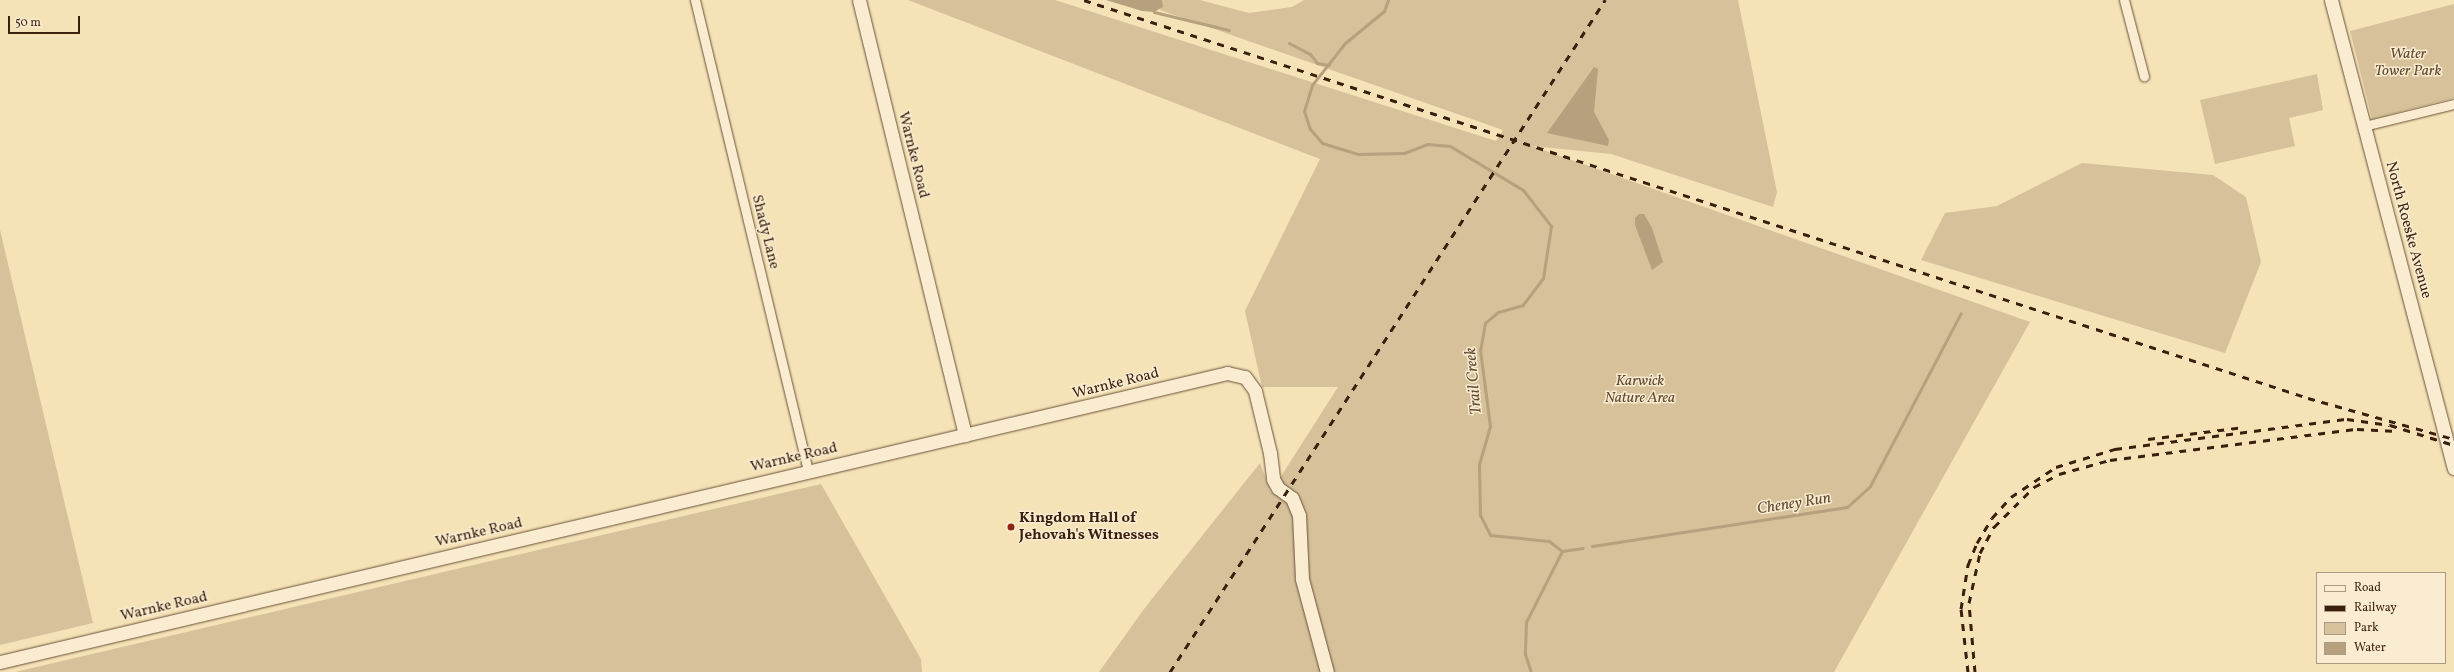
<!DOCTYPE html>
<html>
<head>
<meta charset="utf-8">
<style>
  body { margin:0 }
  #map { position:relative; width:2454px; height:672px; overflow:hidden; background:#f6e2b7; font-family:Vollkorn,serif }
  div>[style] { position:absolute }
  .green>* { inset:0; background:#d6c19a }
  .water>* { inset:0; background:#b6a07e }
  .stream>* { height:3px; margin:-1.5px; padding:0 1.5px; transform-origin:1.5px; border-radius:1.5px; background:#b6a07e }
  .roads { filter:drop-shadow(0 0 1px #695038) drop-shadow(0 0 1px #695038) }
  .street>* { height:9px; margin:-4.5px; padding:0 4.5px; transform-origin:4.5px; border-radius:4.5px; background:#f9ecd0 }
  .secondary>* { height:13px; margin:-6.5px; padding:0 6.5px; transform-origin:6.5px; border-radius:6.5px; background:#f9ecd0 }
  .rail>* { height:3px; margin-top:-1.5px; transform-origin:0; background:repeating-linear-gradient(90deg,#3a1f0e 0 7px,transparent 0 14px) }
  .dots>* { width:11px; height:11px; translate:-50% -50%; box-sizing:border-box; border:2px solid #f9ecd0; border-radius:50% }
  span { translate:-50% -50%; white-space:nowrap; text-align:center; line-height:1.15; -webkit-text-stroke:3px #f9ecd0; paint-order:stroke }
  .park-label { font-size:15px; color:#614831; font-style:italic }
  .street-label { font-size:15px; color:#3a1f0e }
  .poi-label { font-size:15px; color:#3a1f0e; font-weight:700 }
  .left { translate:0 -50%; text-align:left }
  .water-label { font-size:16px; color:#654c35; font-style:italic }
  .legend { position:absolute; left:2316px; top:572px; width:130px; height:92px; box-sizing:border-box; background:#f9ecd0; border:1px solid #ad9a82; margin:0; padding:5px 7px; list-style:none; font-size:12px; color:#3a1f0e }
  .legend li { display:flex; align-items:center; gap:8px; height:20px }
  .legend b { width:20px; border:1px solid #ad9a82 }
  .scale { position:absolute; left:8px; top:16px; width:72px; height:18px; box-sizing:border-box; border:2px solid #3a1f0e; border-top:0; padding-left:5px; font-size:12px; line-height:14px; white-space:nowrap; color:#3a1f0e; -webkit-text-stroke:3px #f9ecd0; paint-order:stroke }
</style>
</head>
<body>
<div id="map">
  <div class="green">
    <div style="clip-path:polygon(908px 0,1055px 0,1496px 141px,1503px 130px,1160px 10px,1162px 0,1200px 0,1249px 13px,1292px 7px,1304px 0,1738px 0,1777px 192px,1773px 207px,1611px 154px,1532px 146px,2030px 322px,1834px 672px,1099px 672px,1144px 609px,1260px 463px,1271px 492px,1338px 387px,1262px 387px,1245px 311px,1320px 159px)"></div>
    <div style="clip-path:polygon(2454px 4px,2454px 98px,2372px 119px,2350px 31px)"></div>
    <div style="clip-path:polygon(2317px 74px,2323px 110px,2289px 118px,2295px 146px,2215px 164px,2200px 100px)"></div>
    <div style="clip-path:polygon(2082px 163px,2213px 175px,2246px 197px,2261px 262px,2225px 353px,1921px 260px,1945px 213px,1997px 206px)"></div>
    <div style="clip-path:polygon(0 230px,93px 623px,0 645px)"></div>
    <div style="clip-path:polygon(821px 484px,921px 659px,922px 672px,15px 672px)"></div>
  </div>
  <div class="water">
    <div style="clip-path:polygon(1106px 0,1162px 0,1163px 7px,1154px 12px,1142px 11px)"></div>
    <div style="clip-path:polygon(1594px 67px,1598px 69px,1594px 112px,1609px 140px,1608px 146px,1547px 133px)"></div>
    <div style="clip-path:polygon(1639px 214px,1644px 214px,1652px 228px,1663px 262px,1652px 270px,1635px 225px,1635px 218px)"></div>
  </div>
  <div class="stream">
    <div style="left:1388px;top:0;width:12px;rotate:110deg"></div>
    <div style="left:1384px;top:11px;width:50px;rotate:140.6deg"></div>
    <div style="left:1345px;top:43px;width:53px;rotate:128.2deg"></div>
    <div style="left:1312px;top:85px;width:27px;rotate:107deg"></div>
    <div style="left:1304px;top:111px;width:19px;rotate:72deg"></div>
    <div style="left:1310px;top:129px;width:18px;rotate:49deg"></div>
    <div style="left:1322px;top:143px;width:38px;rotate:17deg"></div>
    <div style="left:1358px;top:154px;width:46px;rotate:-1.2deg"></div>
    <div style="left:1404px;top:153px;width:25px;rotate:-21deg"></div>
    <div style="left:1427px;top:144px;width:23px;rotate:5deg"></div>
    <div style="left:1450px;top:146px;width:85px;rotate:31.1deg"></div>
    <div style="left:1523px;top:190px;width:46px;rotate:52.1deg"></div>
    <div style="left:1551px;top:226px;width:53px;rotate:98.7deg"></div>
    <div style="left:1543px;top:278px;width:34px;rotate:127deg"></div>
    <div style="left:1523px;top:305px;width:26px;rotate:164deg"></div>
    <div style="left:1498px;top:312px;width:17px;rotate:140deg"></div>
    <div style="left:1485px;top:323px;width:27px;rotate:100deg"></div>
    <div style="left:1480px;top:350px;width:77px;rotate:82.5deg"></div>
    <div style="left:1490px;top:426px;width:40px;rotate:106deg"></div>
    <div style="left:1479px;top:464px;width:51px;rotate:88.9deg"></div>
    <div style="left:1480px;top:515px;width:22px;rotate:63deg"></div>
    <div style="left:1490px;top:535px;width:59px;rotate:5.8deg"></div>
    <div style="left:1549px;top:541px;width:16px;rotate:38deg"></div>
    <div style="left:1562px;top:551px;width:80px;rotate:116.9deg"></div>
    <div style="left:1526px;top:622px;width:32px;rotate:92deg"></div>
    <div style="left:1525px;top:654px;width:19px;rotate:72deg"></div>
    <div style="left:1154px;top:12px;width:77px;rotate:13.5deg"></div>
    <div style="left:1289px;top:43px;width:24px;rotate:28deg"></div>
    <div style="left:1310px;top:54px;width:11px;rotate:52deg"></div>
    <div style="left:1317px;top:63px;width:12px;rotate:9deg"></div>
    <div style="left:1592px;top:546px;width:258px;rotate:-8.7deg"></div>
    <div style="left:1847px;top:507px;width:31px;rotate:-42deg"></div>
    <div style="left:1870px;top:486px;width:195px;rotate:-62.3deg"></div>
    <div style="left:1562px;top:551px;width:21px;rotate:-8deg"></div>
  </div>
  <div class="roads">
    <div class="street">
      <div style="left:695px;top:0;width:484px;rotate:76.5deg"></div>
      <div style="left:2124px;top:0;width:79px;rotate:75.3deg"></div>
      <div style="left:2364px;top:126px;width:93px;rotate:-13.7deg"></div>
    </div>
    <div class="secondary">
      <div style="left:859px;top:0;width:448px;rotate:76.3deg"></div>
      <div style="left:2331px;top:0;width:484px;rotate:75.3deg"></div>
      <div style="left:0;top:662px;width:1261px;rotate:-13.25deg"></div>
      <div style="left:1227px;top:373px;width:18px;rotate:13deg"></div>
      <div style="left:1245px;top:377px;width:17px;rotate:54deg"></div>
      <div style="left:1255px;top:391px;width:64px;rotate:76.4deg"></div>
      <div style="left:1270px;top:453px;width:26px;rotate:83deg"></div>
      <div style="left:1273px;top:479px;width:10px;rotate:61deg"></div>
      <div style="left:1278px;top:488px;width:17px;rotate:36deg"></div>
      <div style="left:1292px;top:498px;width:18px;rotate:68deg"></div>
      <div style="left:1299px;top:515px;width:64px;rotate:87.3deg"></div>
      <div style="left:1302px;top:579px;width:96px;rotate:75deg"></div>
    </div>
  </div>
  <div class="rail">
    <div style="left:1084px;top:0;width:1287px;rotate:18.01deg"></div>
    <div style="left:2308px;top:398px;width:152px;rotate:15.7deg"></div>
    <div style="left:2148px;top:439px;width:97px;rotate:-7.1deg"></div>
    <div style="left:1170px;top:672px;width:801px;rotate:-57.08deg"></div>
    <div style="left:1968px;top:672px;width:63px;rotate:-96.3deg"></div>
    <div style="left:1961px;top:609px;width:45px;rotate:-81deg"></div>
    <div style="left:1968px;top:565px;width:24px;rotate:-68deg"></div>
    <div style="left:1977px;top:543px;width:29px;rotate:-59deg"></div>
    <div style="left:1992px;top:518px;width:28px;rotate:-48deg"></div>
    <div style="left:2011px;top:497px;width:54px;rotate:-33.7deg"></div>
    <div style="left:2056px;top:467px;width:62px;rotate:-17deg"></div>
    <div style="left:2115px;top:449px;width:234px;rotate:-7.4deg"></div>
    <div style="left:2347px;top:419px;width:43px;rotate:7.9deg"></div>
    <div style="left:2390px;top:425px;width:67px;rotate:17.4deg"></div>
    <div style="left:1975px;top:672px;width:69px;rotate:-95deg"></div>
    <div style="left:1969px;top:603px;width:51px;rotate:-77.6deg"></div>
    <div style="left:1980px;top:553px;width:30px;rotate:-62deg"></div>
    <div style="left:1994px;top:527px;width:57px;rotate:-45deg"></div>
    <div style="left:2034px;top:487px;width:28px;rotate:-27deg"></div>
    <div style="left:2059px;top:474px;width:53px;rotate:-15.4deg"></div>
    <div style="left:2110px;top:460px;width:249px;rotate:-7.2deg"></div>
    <div style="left:2357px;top:429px;width:35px;rotate:3deg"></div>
  </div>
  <div class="dots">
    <div style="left:1011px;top:527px;background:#8f2418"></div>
  </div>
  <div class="park-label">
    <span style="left:2408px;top:63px">Water<br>Tower Park</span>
    <span style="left:1640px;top:390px">Karwick<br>Nature Area</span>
  </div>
  <div class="street-label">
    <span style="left:913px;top:155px;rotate:76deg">Warnke Road</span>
    <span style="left:2408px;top:230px;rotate:75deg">North Roeske Avenue</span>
    <span style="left:765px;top:232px;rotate:76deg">Shady Lane</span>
    <span style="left:1116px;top:384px;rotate:-14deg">Warnke Road</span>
    <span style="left:794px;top:458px;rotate:-13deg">Warnke Road</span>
    <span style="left:479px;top:533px;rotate:-13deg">Warnke Road</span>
    <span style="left:164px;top:607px;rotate:-13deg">Warnke Road</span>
  </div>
  <div class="poi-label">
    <span class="left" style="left:1019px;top:527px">Kingdom Hall of<br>Jehovah's Witnesses</span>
  </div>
  <div class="water-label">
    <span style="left:1474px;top:381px;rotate:-95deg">Trail Creek</span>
    <span style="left:1794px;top:504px;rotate:-9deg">Cheney Run</span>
  </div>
  <ul class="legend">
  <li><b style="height:5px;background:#f9ecd0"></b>Road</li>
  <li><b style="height:5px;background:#3a1f0e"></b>Railway</li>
  <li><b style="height:11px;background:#d6c19a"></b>Park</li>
  <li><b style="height:11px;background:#b6a07e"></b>Water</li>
  </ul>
  <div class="scale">50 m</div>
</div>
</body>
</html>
